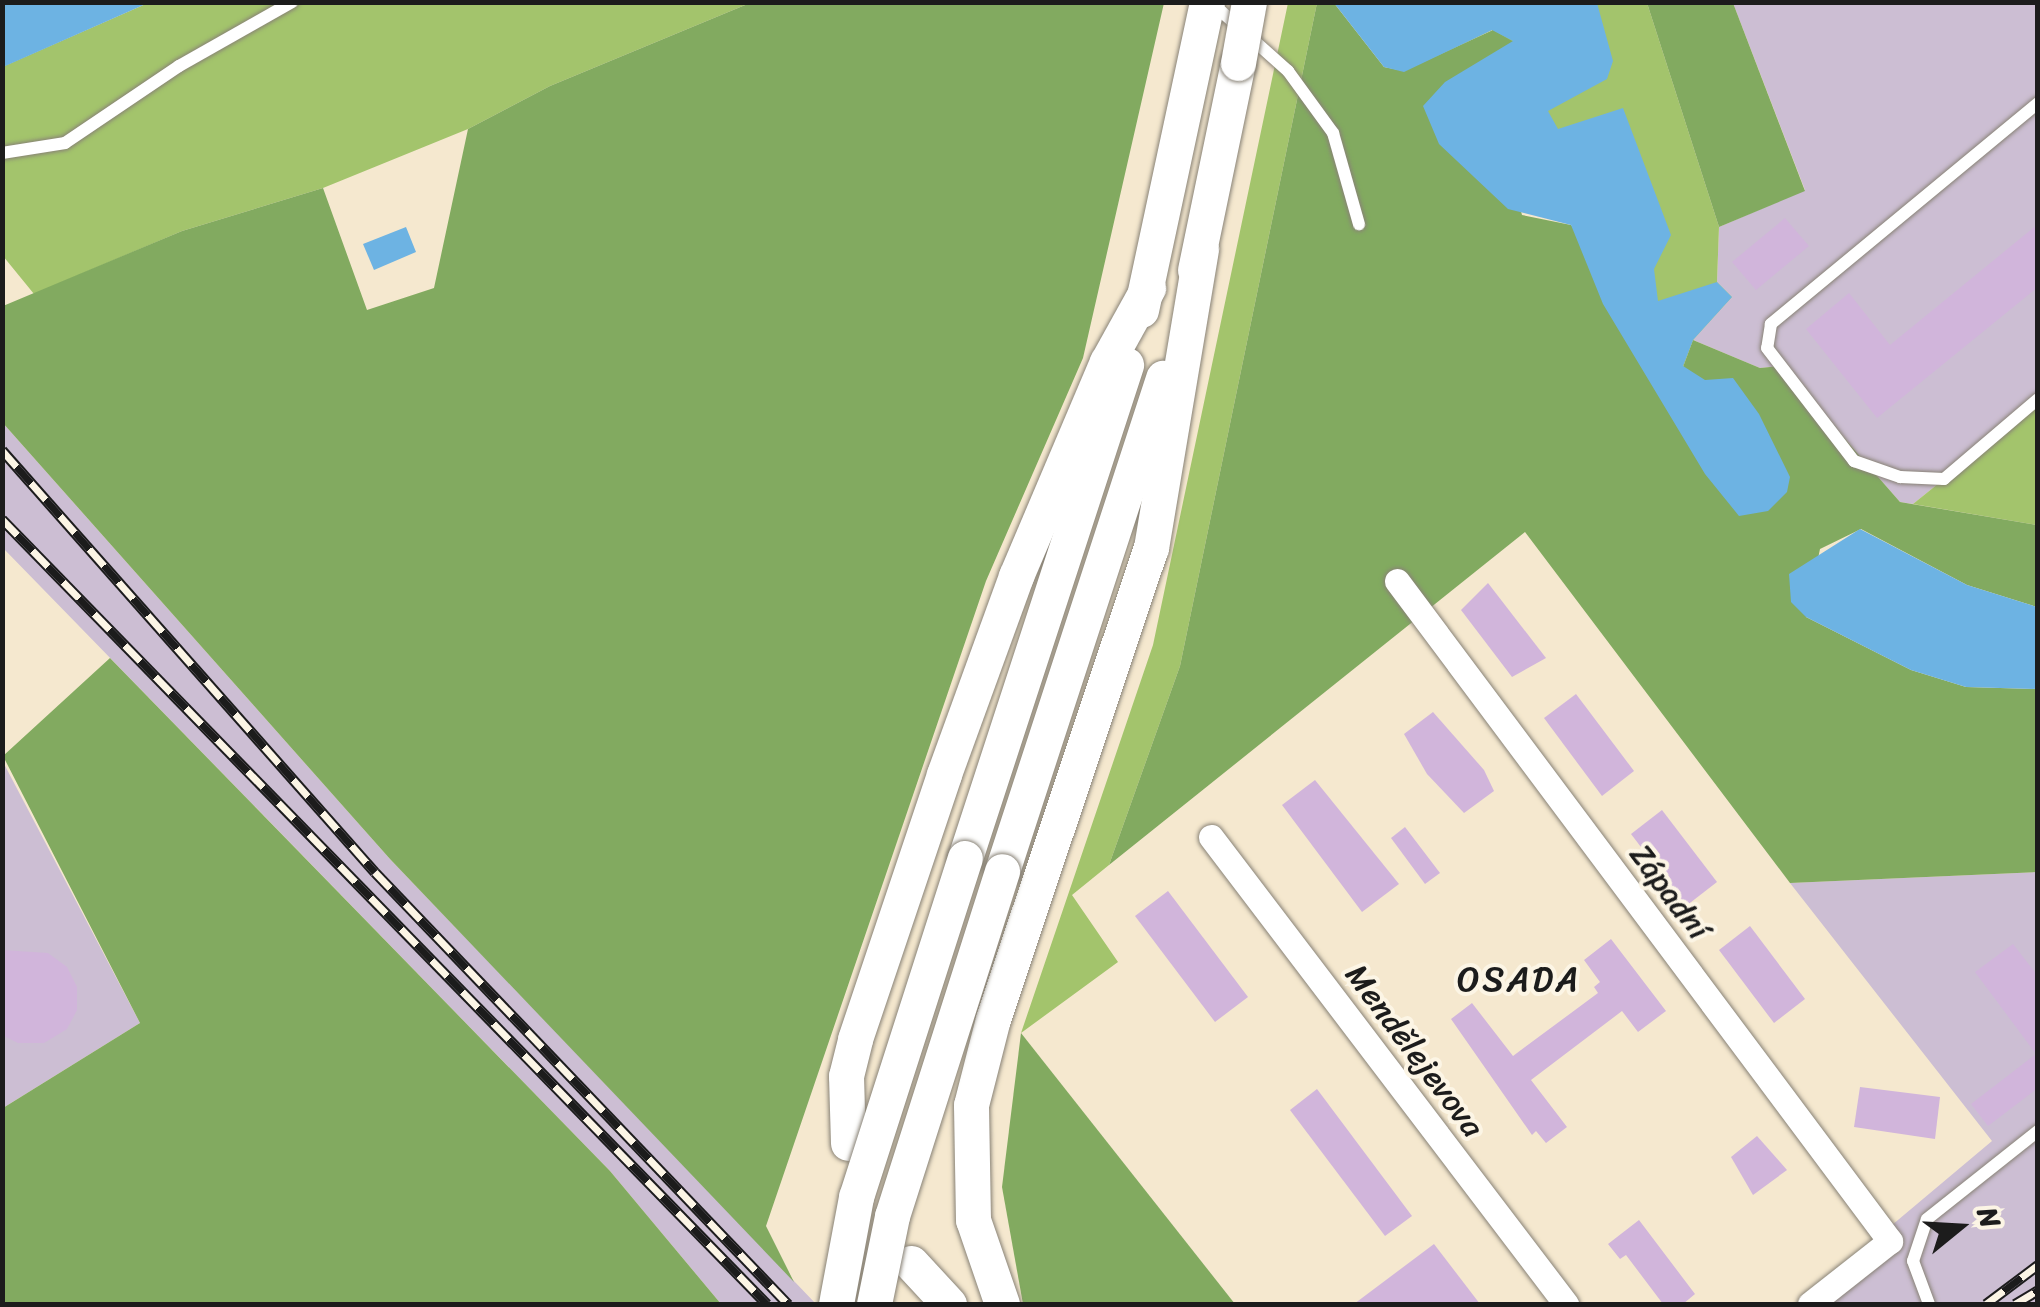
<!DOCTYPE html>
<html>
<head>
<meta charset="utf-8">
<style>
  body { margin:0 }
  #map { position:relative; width:2040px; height:1307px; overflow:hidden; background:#f5e8cf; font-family:Sriracha,sans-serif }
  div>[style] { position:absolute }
  .industrial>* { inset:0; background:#ccbed3 }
  .green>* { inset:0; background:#a3c46c }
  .forest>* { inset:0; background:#82aa60 }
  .water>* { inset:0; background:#6db3e3 }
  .building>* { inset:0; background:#d1b5db }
  .roads { filter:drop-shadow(0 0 2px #888276) drop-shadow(0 0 2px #888276) }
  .lane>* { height:12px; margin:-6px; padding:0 6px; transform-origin:6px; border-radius:6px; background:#fff }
  .street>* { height:25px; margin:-12.5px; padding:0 12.5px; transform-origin:12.5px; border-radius:12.5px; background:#fff }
  .secondary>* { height:35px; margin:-17.5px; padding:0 17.5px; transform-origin:17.5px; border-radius:17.5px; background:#fff }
  .rail>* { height:11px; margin-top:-5.5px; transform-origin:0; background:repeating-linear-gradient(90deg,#fcf5e5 0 22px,#1c1c1c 0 44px); box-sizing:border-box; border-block:2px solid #1c1c1c }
  .bridges { filter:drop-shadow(0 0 2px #888276) drop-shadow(0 0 2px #888276) }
  .secondary-bridge>* { height:35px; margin:-17.5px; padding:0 17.5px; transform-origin:17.5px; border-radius:17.5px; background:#fff }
  span { translate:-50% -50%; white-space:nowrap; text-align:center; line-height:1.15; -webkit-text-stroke:8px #fcf5e5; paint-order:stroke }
  .street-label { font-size:32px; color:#1c1c1c }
  .neighbourhood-label { font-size:35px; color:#1c1c1c; letter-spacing:2.5px }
  .frame { position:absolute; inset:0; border:5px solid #1c1c1c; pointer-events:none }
  .north { position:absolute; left:1910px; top:1177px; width:100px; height:100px; -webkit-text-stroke:8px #fcf5e5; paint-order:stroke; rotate:72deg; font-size:28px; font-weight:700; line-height:40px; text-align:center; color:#1c1c1c }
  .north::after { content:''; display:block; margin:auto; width:35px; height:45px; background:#1c1c1c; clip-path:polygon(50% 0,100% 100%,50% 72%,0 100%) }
</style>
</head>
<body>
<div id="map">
  <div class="industrial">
    <div style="clip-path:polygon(1733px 3px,2037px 3px,2037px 404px,1913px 504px,1900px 502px,1781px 366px,1760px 368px,1693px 340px,1732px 297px,1717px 282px,1719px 227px,1805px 190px)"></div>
    <div style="clip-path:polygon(2px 422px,390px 859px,816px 1304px,721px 1304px,610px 1171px,3px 548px)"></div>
    <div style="clip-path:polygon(2px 760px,140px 1023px,3px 1108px,2px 1108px)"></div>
    <div style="clip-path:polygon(2037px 872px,2037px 1304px,1798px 1304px,1992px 1141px,1790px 883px)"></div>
  </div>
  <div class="green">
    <div style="clip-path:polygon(148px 3px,750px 3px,550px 86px,468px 129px,323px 188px,182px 231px,34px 294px,3px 256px,2px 67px)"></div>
    <div style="clip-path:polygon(1288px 3px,1317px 3px,1180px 666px,1109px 865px,1072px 895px,1118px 962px,1021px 1033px,1153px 645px)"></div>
    <div style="clip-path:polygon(1334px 3px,1647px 3px,1719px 227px,1717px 282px,1732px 297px,1693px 340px,1683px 367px,1492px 30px,1404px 72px)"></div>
    <div style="clip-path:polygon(2037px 404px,2037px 525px,1913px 504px)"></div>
  </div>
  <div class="forest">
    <div style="clip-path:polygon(750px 3px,1164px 3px,1083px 358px,986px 581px,766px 1226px,794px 1282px,390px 859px,2px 422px,3px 306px,182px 231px,323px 188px,367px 310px,434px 288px,468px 129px,550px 86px)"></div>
    <div style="clip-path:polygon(1317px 3px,1334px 3px,1384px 67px,1404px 71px,1493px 30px,1514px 42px,1481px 63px,1522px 215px,1571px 225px,1683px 367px,1693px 340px,1760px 368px,1781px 366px,1900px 502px,2037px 525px,2037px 607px,1967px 585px,1861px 529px,1820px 549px,1806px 617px,1911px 670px,1966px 687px,2037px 689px,2037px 872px,1790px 883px,1525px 532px,1109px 865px,1180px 666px)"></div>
    <div style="clip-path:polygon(1647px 3px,1733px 3px,1805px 191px,1719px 227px)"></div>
    <div style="clip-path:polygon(110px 658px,610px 1171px,721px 1304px,3px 1304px,3px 1108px,140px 1023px,3px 756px)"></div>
    <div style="clip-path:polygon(1021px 1033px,1235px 1304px,1023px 1304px,1002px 1187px)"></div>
  </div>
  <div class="water">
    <div style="clip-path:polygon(3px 2px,148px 2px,148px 3px,3px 67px)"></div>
    <div style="clip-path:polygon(1334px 3px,1597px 3px,1613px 61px,1607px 79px,1548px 111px,1558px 129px,1623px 108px,1671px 235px,1654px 269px,1658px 301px,1717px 282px,1732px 297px,1693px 340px,1683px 366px,1705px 380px,1733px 378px,1759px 414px,1790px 477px,1787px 492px,1768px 511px,1739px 516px,1705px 474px,1603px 304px,1571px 225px,1508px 209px,1439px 144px,1423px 106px,1445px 82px,1513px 41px,1492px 30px,1404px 72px,1384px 67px)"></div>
    <div style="clip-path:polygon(406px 227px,416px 252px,374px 270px,363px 244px)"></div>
    <div style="clip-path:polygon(1860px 529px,1967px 585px,2037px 607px,2037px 689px,1966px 687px,1911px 670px,1806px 617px,1791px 602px,1789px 574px)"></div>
  </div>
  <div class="building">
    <div style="clip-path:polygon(1785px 218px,1809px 246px,1756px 290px,1732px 262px)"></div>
    <div style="clip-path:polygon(2038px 224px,2038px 287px,1877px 418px,1806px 329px,1849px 293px,1890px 345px)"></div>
    <div style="clip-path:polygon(1488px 583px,1546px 658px,1512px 677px,1461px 610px)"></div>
    <div style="clip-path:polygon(1576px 694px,1634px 771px,1602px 796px,1544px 718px)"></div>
    <div style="clip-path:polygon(1433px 712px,1484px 770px,1494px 791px,1464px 813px,1427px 774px,1404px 734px)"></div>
    <div style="clip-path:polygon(1315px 780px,1399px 884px,1362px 912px,1282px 805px)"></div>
    <div style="clip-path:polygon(1662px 810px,1717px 882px,1686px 906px,1631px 834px)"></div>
    <div style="clip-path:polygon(1405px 827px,1440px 873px,1425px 884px,1391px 838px)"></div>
    <div style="clip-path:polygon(1168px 891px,1248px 997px,1215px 1022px,1135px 916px)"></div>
    <div style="clip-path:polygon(1750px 926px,1805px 999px,1774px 1023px,1719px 950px)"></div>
    <div style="clip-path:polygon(1611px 939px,1666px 1011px,1638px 1032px,1622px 1011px,1531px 1080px,1567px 1127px,1546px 1143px,1536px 1131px,1532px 1135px,1451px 1019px,1472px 1003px,1513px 1056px,1598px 993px,1594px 987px,1600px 982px,1584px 960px)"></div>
    <div style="clip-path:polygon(2013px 944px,2038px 976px,2038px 1088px,1988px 1126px,1971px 1104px,2036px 1054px,1975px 972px)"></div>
    <div style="clip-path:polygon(2px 950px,48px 953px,67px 967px,77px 987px,77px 1010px,67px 1029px,44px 1043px,18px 1043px,2px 1035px)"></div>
    <div style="clip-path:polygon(1860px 1087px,1940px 1097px,1935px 1139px,1854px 1127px)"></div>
    <div style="clip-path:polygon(1317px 1089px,1412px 1216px,1385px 1236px,1290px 1110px)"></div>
    <div style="clip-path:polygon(1757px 1136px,1787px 1170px,1753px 1195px,1731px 1157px)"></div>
    <div style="clip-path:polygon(1639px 1220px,1695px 1294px,1683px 1304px,1663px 1304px,1626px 1255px,1620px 1259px,1608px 1244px)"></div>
    <div style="clip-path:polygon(1434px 1244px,1480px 1304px,1354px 1304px)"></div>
  </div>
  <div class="roads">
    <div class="lane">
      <div style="left:1213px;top:4px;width:101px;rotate:41.8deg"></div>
      <div style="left:1288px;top:71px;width:77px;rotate:54deg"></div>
      <div style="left:1333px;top:133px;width:95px;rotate:74.1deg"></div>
      <div style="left:2038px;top:103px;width:347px;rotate:140.4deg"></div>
      <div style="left:1771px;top:324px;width:24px;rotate:99deg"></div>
      <div style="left:1767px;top:348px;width:143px;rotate:52.4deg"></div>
      <div style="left:1854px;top:461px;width:49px;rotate:19.2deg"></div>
      <div style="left:1900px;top:477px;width:44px;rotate:2.6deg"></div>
      <div style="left:1944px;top:479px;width:123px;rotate:-40.4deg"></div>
      <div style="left:2px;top:153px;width:64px;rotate:-9deg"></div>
      <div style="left:65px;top:143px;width:138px;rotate:-34deg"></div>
      <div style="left:179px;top:66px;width:130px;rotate:-29.5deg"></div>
      <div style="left:1929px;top:1304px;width:46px;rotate:-110.4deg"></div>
      <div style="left:1913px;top:1261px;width:44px;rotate:-71.6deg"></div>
      <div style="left:1927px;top:1219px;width:142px;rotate:-38.4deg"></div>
    </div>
    <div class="street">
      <div style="left:1397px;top:581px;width:824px;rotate:53.24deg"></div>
      <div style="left:1890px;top:1241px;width:102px;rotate:141.8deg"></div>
      <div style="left:1211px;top:837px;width:587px;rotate:52.76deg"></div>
    </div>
    <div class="secondary">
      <div style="left:1195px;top:270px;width:211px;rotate:-78.3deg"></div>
      <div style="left:1141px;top:310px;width:315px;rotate:-77.9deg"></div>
      <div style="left:965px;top:858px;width:519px;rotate:-71.91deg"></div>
      <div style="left:1002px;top:871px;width:519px;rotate:-71.91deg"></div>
      <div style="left:848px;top:1143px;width:67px;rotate:-91.7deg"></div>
      <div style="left:846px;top:1076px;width:38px;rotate:-76deg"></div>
      <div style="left:855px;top:1039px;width:280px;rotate:-71.4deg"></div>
      <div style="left:944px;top:774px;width:211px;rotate:-70deg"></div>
      <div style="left:1016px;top:576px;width:233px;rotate:-67deg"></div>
      <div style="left:1107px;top:362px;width:85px;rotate:-61deg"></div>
      <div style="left:911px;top:1263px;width:56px;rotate:47.2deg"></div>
      <div style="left:1002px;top:1304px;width:89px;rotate:-109deg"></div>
      <div style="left:973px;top:1220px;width:115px;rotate:-91deg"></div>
      <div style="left:971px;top:1105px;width:89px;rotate:-75.7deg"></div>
      <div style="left:993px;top:1019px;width:497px;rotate:-71.5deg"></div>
      <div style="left:1151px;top:548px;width:303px;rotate:-80.5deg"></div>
    </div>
  </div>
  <div class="rail">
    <div style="left:2px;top:450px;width:563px;rotate:48.53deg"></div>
    <div style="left:375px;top:872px;width:598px;rotate:46.29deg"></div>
    <div style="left:2px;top:519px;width:1096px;rotate:45.74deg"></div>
    <div style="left:1986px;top:1304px;width:65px;rotate:-36.9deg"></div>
    <div style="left:2015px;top:1304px;width:27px;rotate:-31deg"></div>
  </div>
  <div class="bridges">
    <div class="secondary-bridge">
      <div style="left:1238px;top:63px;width:62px;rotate:-79.8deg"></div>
      <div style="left:836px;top:1304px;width:109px;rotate:-79.4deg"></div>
      <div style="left:856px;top:1197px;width:356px;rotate:-72.2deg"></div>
      <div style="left:874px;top:1304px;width:90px;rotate:-78.4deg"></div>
      <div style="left:892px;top:1216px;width:362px;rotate:-72.3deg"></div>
    </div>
  </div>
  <div class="street-label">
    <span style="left:1669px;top:892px;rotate:53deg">Západní</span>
    <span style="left:1414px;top:1051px;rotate:53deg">Mendělejevova</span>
  </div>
  <div class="neighbourhood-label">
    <span style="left:1519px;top:979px">OSADA</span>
  </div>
  <div class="frame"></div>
  <div class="north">N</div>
</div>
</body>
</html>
